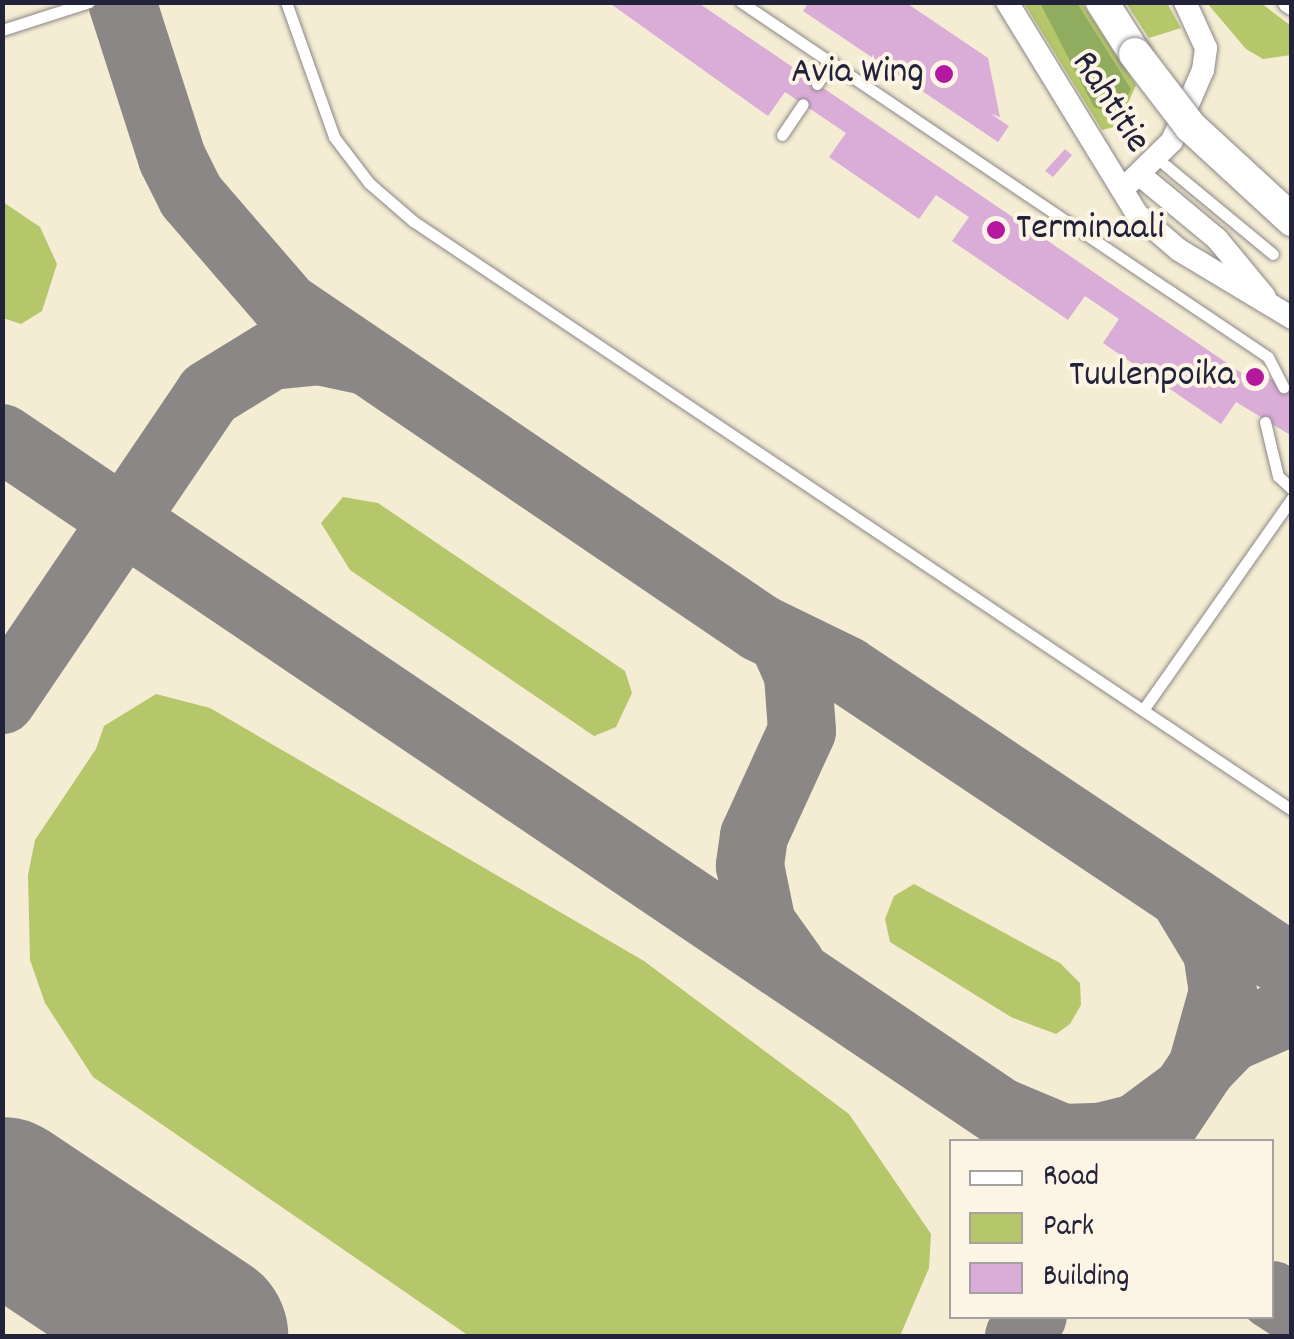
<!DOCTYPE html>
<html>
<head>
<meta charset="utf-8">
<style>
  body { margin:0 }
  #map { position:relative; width:1294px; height:1339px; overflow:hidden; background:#f4ecd3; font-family:Dekko,sans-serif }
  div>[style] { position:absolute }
  .green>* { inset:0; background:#b5c76a }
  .forest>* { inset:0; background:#90ac5e }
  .taxiway>* { height:68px; margin:-34px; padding:0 34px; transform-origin:34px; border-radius:34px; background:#8b8787 }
  .runway>* { height:170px; margin:-85px; padding:0 85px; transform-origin:85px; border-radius:85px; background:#8b8787 }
  .building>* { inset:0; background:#daadd9 }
  .path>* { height:5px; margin-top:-2.5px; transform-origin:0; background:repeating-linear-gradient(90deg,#8b8787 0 8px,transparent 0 16px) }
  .roads { filter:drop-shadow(0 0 2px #8b8787) drop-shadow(0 0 2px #8b8787) }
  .service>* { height:11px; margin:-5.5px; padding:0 5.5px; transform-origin:5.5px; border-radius:5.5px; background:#fff }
  .minor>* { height:22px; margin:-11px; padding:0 11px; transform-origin:11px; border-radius:11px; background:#fff }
  .secondary>* { height:32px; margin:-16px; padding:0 16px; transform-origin:16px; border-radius:16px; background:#fff }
  .bridges { filter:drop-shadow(0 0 2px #8b8787) drop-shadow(0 0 2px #8b8787) }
  .secondary-bridge>* { height:32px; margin:-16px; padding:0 16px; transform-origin:16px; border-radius:16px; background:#fff }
  .dots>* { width:28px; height:28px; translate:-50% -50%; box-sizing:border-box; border:5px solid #fcf5e5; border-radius:50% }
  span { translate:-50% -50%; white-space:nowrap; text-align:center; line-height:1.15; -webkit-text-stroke:8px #fcf5e5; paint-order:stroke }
  .poi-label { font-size:38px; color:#22223b }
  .right { translate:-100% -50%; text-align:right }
  .left { translate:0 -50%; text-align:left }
  .street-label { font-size:38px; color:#22223b }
  .frame { position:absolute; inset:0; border:5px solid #22223b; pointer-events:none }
  .legend { position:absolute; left:949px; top:1139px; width:325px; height:180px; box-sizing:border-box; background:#fcf5e5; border:2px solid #a5a1a1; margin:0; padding:12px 18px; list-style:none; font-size:30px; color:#22223b }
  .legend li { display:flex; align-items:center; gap:20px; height:50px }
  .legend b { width:50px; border:2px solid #a5a1a1 }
</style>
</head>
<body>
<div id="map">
  <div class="green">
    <div style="clip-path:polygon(1024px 3px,1082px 3px,1136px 85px,1118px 126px,1102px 130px)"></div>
    <div style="clip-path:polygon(1126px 3px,1167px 3px,1181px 28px,1149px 38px)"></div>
    <div style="clip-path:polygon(1207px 3px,1261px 3px,1291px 26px,1291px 55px,1263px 59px,1246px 49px)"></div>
    <div style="clip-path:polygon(3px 202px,40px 227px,57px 264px,42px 311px,21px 324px,3px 318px)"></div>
    <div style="clip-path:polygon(343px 497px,378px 503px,625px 671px,632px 693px,616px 727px,594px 736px,350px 570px,321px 523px)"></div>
    <div style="clip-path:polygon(156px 694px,210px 708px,644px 961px,849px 1114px,931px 1234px,929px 1268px,900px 1336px,469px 1336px,93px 1077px,45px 1003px,30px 960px,28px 875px,35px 840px,96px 749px,104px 726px)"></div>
    <div style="clip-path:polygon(914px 884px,1060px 963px,1080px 983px,1081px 1005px,1070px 1024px,1056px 1034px,1011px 1017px,890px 942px,885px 919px,894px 896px)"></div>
  </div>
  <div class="forest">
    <div style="clip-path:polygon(1040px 3px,1077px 3px,1131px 89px,1118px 116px,1094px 107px)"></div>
  </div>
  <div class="taxiway">
    <div style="left:122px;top:2px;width:164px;rotate:72.2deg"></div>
    <div style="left:172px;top:158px;width:42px;rotate:63.4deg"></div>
    <div style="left:191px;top:196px;width:145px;rotate:49.2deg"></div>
    <div style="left:286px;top:306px;width:573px;rotate:34.19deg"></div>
    <div style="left:760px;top:628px;width:96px;rotate:26deg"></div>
    <div style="left:846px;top:670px;width:536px;rotate:33.75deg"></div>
    <div style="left:2px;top:438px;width:1258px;rotate:34.02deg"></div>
    <div style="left:783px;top:641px;width:37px;rotate:66deg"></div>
    <div style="left:798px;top:675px;width:56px;rotate:85.9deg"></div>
    <div style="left:802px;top:731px;width:115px;rotate:114.6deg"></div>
    <div style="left:754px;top:836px;width:30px;rotate:98deg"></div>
    <div style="left:750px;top:866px;width:59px;rotate:78.3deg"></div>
    <div style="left:762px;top:924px;width:52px;rotate:54.5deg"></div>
    <div style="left:2px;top:700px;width:369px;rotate:-55.9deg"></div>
    <div style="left:209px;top:394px;width:73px;rotate:-31.5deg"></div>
    <div style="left:271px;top:356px;width:48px;rotate:-5.9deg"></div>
    <div style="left:319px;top:351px;width:43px;rotate:12.1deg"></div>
    <div style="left:1202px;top:1067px;width:40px;rotate:-46deg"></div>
    <div style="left:1230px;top:1038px;width:68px;rotate:-23.5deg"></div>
    <div style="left:1006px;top:1114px;width:62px;rotate:22.8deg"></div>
    <div style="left:1063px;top:1138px;width:37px;rotate:-2deg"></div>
    <div style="left:1100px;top:1137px;width:37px;rotate:-14deg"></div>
    <div style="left:1136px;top:1128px;width:62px;rotate:-36.5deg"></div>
    <div style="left:1152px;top:1142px;width:90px;rotate:-56.3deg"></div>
    <div style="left:1202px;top:1067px;width:78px;rotate:-74.4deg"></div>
    <div style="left:1223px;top:992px;width:40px;rotate:-98.5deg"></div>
    <div style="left:1217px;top:952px;width:64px;rotate:-121deg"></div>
    <div style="left:2px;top:1179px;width:129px;rotate:42.5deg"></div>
    <div style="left:1272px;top:1295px;width:24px;rotate:33deg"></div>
    <div style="left:1019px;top:1336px;width:24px;rotate:-55deg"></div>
  </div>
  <div class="runway">
    <div style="left:2px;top:1202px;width:242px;rotate:33.7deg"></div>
  </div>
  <div class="building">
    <div style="clip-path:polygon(608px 2px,697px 2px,1249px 378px,1256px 369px,1292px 393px,1292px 436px,1236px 402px,1221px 424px,1103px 343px,1119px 319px,1085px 296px,1068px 320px,952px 241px,969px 217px,936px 195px,919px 219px,829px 157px,846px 133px,785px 92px,768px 116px)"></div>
    <div style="clip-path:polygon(809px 2px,905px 2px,988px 58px,1000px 117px,991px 114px,1009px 126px,998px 142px,803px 11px)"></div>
    <div style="clip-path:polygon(1065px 149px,1072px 155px,1053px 177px,1045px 171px)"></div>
  </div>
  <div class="path">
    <div style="left:949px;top:2px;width:8px"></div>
  </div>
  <div class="roads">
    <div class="service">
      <div style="left:286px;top:2px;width:143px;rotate:70.4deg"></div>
      <div style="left:334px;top:137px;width:58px;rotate:52.7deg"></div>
      <div style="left:369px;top:183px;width:58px;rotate:40.8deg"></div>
      <div style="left:413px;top:221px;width:1058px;rotate:33.83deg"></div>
      <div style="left:741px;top:2px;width:635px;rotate:33.97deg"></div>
      <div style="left:1268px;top:357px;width:34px;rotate:63deg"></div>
      <div style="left:2px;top:30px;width:91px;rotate:-17.8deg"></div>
      <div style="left:817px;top:84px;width:27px;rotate:-56deg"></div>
      <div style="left:782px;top:135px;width:37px;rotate:-56deg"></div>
      <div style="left:1158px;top:159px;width:149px;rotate:39.6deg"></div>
      <div style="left:1265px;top:422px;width:56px;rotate:76.5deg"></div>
      <div style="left:1278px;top:476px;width:19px;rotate:43deg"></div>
      <div style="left:1143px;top:710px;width:259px;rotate:-54.9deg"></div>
    </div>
    <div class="minor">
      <div style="left:1007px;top:2px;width:249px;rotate:58.5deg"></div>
      <div style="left:1137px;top:214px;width:55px;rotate:40.6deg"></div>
      <div style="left:1179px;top:250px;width:132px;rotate:31deg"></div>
      <div style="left:1289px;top:2px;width:4px;rotate:34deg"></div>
      <div style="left:1140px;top:175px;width:100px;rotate:39.7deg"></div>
      <div style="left:1217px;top:239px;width:75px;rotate:50.4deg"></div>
      <div style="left:1124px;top:188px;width:67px;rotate:-44.4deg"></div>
      <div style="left:1172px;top:141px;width:77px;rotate:-66.4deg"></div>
      <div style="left:1203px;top:70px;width:22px;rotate:-82deg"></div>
      <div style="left:1206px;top:48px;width:51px;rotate:-114.5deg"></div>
    </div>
    <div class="secondary">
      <div style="left:1102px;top:2px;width:62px;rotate:57.6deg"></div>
    </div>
  </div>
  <div class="bridges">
    <div class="secondary-bridge">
      <div style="left:1135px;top:54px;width:91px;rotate:52.6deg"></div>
      <div style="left:1190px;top:126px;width:139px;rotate:42.7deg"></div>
    </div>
  </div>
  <div class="dots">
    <div style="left:944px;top:74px;background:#b5179e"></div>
    <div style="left:996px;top:230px;background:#b5179e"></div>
    <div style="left:1255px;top:377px;background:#b5179e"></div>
  </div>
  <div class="poi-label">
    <span class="right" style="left:924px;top:74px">Avia Wing</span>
    <span class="left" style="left:1016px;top:230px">Terminaali</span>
    <span class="right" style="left:1235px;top:377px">Tuulenpoika</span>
  </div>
  <div class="street-label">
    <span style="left:1109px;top:103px;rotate:57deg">Rahtitie</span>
  </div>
  <div class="frame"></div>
  <ul class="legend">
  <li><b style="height:12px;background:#fff"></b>Road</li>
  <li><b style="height:28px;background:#b5c76a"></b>Park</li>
  <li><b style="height:28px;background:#daadd9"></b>Building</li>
  </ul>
</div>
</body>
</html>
